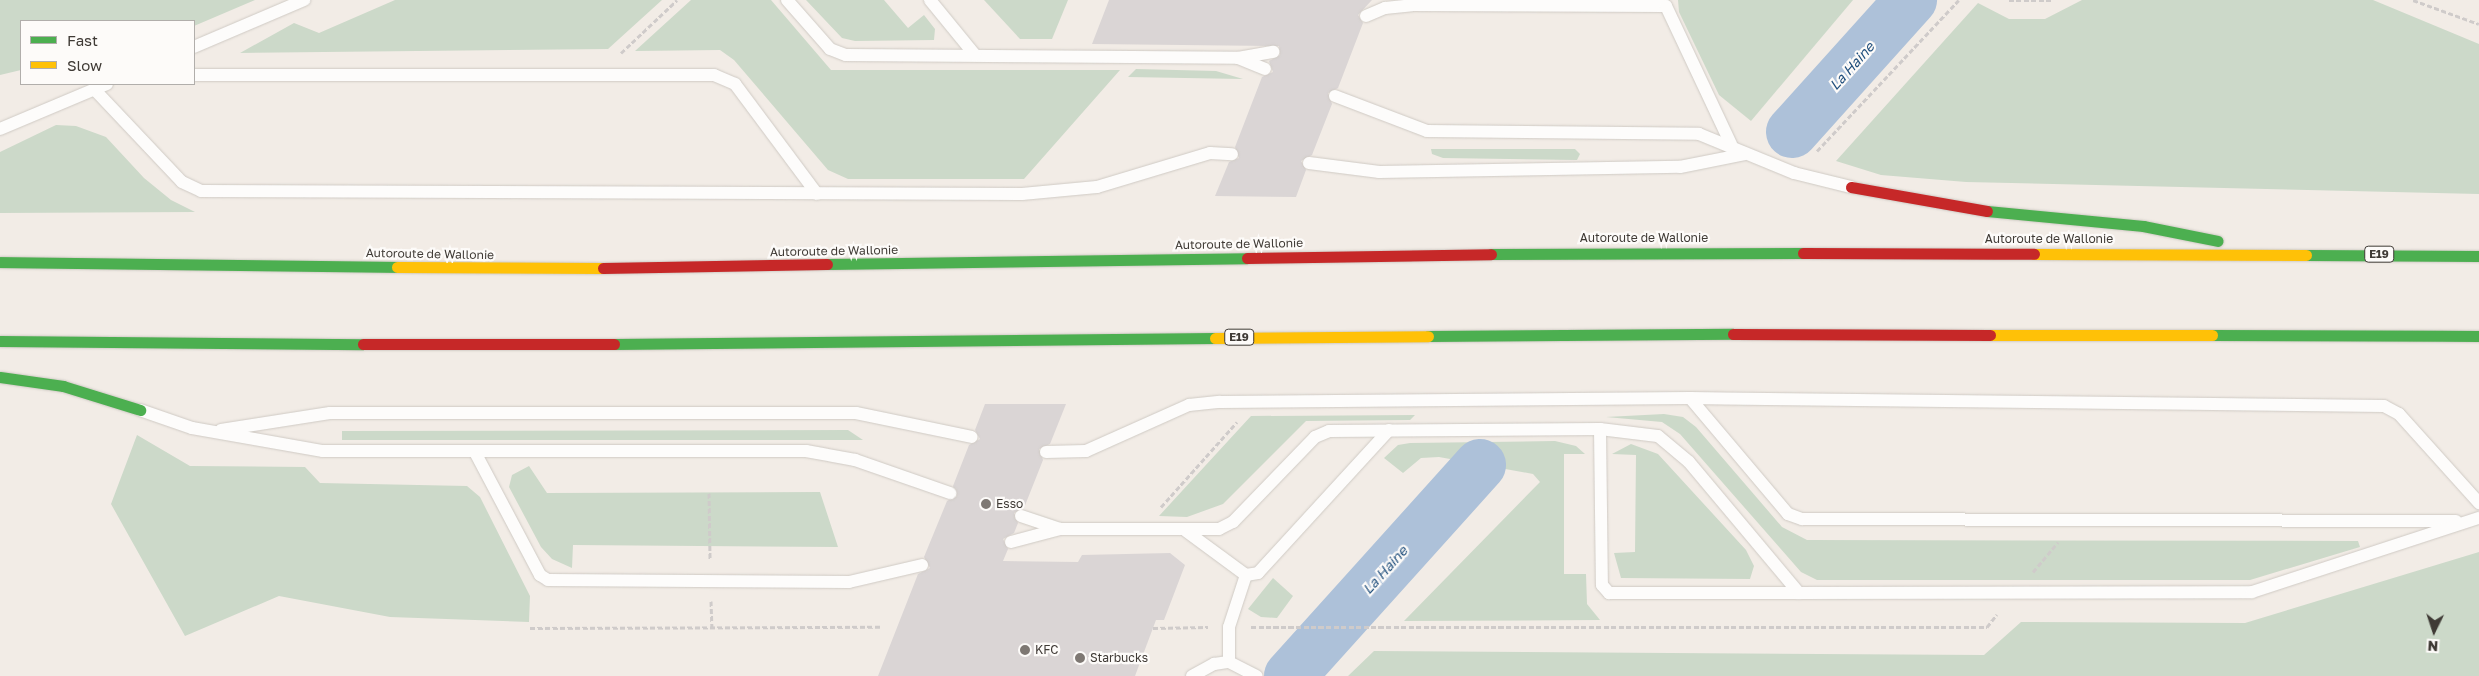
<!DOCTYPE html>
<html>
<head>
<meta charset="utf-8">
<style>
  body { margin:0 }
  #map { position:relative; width:2479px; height:676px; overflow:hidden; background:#f2ece6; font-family:"Golos Text",sans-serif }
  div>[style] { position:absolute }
  .green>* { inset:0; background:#ccd9c9 }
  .river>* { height:52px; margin:-26px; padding:0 26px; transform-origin:26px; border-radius:26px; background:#adc1d9 }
  .building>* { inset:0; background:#dad5d5 }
  .path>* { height:3px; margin-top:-1.5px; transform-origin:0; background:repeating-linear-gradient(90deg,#cfcbca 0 5px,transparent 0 7.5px) }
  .roads { filter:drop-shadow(0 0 1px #cfcac4) drop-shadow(0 0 1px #cfcac4) }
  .lane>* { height:12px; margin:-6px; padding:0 6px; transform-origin:6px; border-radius:6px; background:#fdfcfb }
  .fast>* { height:11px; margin:-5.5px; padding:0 5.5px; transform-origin:5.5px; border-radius:5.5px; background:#4caf50 }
  .slow>* { height:11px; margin:-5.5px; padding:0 5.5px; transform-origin:5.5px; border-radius:5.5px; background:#ffc107 }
  .jam>* { height:11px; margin:-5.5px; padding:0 5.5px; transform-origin:5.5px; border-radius:5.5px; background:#c62828 }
  .dots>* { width:14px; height:14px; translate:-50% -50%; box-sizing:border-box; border:2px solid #fdfbf9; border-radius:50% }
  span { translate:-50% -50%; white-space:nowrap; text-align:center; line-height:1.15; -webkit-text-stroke:4.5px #fdfbf9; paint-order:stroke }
  .shield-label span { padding:1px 4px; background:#fdfbf9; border:1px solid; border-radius:4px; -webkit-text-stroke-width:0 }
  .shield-label { font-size:11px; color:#3f3a35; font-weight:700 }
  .street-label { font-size:12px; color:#3f3a35 }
  .poi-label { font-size:12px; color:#3f3a35 }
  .left { translate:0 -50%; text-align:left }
  .water-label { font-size:14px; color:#1f4e7c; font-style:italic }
  .legend { position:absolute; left:20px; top:20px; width:175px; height:65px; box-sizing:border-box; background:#fdfbf9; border:1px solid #b1aeab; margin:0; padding:6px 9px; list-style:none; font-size:15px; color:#3f3a35 }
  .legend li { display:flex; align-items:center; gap:10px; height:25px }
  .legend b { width:25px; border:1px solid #b1aeab }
  .north { position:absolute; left:2409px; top:606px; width:50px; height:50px; -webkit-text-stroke:4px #fdfbf9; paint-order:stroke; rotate:184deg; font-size:14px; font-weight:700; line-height:20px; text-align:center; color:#3f3a35 }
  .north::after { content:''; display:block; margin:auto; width:18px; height:22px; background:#3f3a35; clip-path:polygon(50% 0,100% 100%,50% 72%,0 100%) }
</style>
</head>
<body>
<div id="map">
  <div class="green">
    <div style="clip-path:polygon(0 0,255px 0,194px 26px,194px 21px,21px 21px,21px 70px,0 75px)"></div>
    <div style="clip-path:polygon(395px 0,662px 0,608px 49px,240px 53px,294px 23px,319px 33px)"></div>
    <div style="clip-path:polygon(691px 0,771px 0,831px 70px,1120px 70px,1024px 179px,848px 179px,828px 170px,734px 60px,720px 50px,635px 51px)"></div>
    <div style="clip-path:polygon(806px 0,884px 0,908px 28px,924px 15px,935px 29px,934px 40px,855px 41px,842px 38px)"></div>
    <div style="clip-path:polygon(984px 0,1068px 0,1052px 39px,1020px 39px)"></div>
    <div style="clip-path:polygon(1678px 0,1853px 0,1751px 121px,1719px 95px,1679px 12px)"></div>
    <div style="clip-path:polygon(2082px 0,2373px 0,2479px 44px,2479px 194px,1966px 182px,1881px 175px,1836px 161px,1978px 3px,2009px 19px,2045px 19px)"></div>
    <div style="clip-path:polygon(1136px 69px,1216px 71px,1243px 79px,1128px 77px)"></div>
    <div style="clip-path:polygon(56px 125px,76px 126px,106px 137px,144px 178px,171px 200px,195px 212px,0 213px,0 152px)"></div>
    <div style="clip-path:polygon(1431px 149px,1575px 149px,1580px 154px,1577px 160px,1443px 158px,1432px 154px)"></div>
    <div style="clip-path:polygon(1664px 414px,1683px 417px,1696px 427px,1782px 527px,1807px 540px,2358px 541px,2360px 547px,2250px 580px,1817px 580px,1801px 572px,1680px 434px,1662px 422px,1606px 417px)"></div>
    <div style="clip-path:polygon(1415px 415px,1410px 420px,1306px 421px,1223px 504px,1187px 517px,1159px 516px,1251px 416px)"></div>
    <div style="clip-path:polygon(848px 430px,863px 440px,342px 440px,342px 431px)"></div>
    <div style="clip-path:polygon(137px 435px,190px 466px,305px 467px,320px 483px,467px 486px,480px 497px,530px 596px,529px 622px,390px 617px,279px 596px,185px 636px,111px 504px)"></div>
    <div style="clip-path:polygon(1555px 441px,1576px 446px,1585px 454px,1564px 454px,1564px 574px,1586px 574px,1587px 604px,1600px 620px,1404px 621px,1540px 482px,1533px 474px,1439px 457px,1421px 458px,1403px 473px,1384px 458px,1398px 445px,1410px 443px)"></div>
    <div style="clip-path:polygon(1631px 444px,1658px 454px,1746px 550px,1754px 566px,1750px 579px,1621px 578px,1614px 553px,1635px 552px,1636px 455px,1612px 454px)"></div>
    <div style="clip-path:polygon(529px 466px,547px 493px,820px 492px,838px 547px,573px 545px,572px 568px,552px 559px,541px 547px,509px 487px,512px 475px)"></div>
    <div style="clip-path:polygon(2479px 552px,2479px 676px,1348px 676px,1374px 651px,1984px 655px,2021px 622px,2245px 623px)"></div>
    <div style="clip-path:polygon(1273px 578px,1293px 596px,1277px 618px,1261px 617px,1248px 609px)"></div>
  </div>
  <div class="river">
    <div style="left:1792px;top:132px;width:178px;rotate:-48deg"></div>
    <div style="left:1290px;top:676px;width:284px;rotate:-48deg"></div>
  </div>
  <div class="building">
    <div style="clip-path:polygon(1109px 0,1372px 0,1358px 15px,1363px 23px,1338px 88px,1328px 93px,1332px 104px,1312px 155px,1301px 161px,1306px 170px,1296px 197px,1215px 196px,1229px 162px,1239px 158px,1235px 147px,1262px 77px,1273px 72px,1269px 61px,1280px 55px,1279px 46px,1092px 44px)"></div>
    <div style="clip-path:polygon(985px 404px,1066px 404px,1050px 444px,1039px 449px,1043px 460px,1024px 508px,1014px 513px,1018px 523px,1014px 533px,1003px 539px,1008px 549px,1003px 561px,1078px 562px,1082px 555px,1170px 553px,1185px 565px,1164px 620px,1156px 620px,1135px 676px,878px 676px,918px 574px,930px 568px,924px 557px,947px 501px,957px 496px,953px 486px,969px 445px,980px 439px,975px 430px)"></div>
  </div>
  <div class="path">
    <div style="left:2009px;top:0;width:44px"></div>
    <div style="left:2413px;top:0;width:70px;rotate:20deg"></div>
    <div style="left:621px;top:53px;width:77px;rotate:-43.4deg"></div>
    <div style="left:1817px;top:151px;width:207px;rotate:-46.8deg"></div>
    <div style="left:709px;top:493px;width:67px;rotate:89.1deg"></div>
    <div style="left:1161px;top:507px;width:114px;rotate:-48.2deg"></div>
    <div style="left:2033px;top:572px;width:39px;rotate:-50deg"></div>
    <div style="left:711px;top:601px;width:27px;rotate:88deg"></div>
    <div style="left:1251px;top:627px;width:736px"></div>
    <div style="left:1987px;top:627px;width:16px;rotate:-52deg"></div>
    <div style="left:530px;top:628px;width:350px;rotate:-0.2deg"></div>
    <div style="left:1153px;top:628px;width:55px;rotate:-1deg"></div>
  </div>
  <div class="roads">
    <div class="lane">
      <div style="left:787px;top:0;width:65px;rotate:48.7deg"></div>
      <div style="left:830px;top:49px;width:17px;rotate:21deg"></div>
      <div style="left:846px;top:55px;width:392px;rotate:0.4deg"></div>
      <div style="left:1238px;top:58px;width:29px;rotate:22deg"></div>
      <div style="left:930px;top:0;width:71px;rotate:50.7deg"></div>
      <div style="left:1366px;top:16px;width:21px;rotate:-23deg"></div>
      <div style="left:1385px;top:8px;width:27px;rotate:-6deg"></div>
      <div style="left:1412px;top:5px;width:254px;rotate:0.2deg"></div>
      <div style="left:1666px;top:6px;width:153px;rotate:64.8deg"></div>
      <div style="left:194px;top:47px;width:120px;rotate:-23.1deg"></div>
      <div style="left:1238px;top:58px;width:36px;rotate:-10deg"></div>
      <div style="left:194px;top:75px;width:520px"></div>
      <div style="left:714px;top:75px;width:23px;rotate:23deg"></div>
      <div style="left:735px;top:84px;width:137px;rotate:53.3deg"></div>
      <div style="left:94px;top:89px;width:128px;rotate:46.6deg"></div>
      <div style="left:182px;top:182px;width:21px;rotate:25deg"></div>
      <div style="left:201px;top:191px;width:821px;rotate:0.21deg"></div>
      <div style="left:1022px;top:194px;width:75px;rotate:-5.3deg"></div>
      <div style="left:1097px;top:187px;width:118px;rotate:-16.7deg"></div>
      <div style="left:1210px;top:153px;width:22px;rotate:3deg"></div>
      <div style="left:1335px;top:96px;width:98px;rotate:20.8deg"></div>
      <div style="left:1427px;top:131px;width:272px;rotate:0.6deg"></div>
      <div style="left:1699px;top:134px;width:103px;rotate:22.3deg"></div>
      <div style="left:1794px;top:173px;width:59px;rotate:13.8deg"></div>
      <div style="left:0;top:129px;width:116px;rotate:-22.8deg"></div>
      <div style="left:1309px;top:163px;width:71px;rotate:7.3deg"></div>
      <div style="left:1379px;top:172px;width:301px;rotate:-1deg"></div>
      <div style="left:1680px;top:167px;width:66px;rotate:-11.3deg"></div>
      <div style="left:1690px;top:398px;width:152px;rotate:49.8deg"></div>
      <div style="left:1788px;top:514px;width:15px;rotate:20deg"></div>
      <div style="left:1802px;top:519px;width:654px;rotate:0.18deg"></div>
      <div style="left:140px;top:410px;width:55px;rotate:19.1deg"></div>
      <div style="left:192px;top:428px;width:133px;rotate:10deg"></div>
      <div style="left:323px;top:451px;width:483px"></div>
      <div style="left:806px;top:451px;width:50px;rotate:10.4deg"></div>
      <div style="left:855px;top:460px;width:101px;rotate:19.2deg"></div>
      <div style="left:1600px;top:429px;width:156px;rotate:89.3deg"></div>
      <div style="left:1602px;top:585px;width:11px;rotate:49deg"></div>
      <div style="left:1609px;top:593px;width:190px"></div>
      <div style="left:221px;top:430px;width:110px;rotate:-8.9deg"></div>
      <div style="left:330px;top:413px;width:526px"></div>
      <div style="left:856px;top:413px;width:118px;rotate:11.7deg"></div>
      <div style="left:1046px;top:452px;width:40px;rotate:-1.4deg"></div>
      <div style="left:1086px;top:451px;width:113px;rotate:-24.1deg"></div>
      <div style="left:1189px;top:405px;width:31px;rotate:-6deg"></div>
      <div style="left:1220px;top:402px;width:470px;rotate:-0.5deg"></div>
      <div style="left:1690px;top:398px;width:694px;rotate:0.66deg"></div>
      <div style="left:2384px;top:406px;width:17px;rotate:28deg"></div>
      <div style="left:2399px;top:414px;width:120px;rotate:48deg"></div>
      <div style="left:476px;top:454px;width:137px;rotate:62.1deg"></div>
      <div style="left:540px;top:575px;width:9px;rotate:32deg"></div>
      <div style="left:548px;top:580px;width:301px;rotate:0.4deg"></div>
      <div style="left:849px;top:582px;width:75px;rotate:-13.1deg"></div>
      <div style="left:1021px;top:516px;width:41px;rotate:18.4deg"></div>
      <div style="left:1186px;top:531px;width:74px;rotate:36.3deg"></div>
      <div style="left:1246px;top:575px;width:12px;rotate:-9deg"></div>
      <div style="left:1258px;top:573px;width:194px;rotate:-47.5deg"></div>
      <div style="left:1011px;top:542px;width:51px;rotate:-14.9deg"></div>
      <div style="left:1060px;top:529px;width:159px"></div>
      <div style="left:1219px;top:529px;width:16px;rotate:-27deg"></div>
      <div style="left:1233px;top:522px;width:118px;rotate:-46deg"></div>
      <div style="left:1315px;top:437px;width:15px;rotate:-23deg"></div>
      <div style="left:1329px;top:431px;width:271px;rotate:-0.4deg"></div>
      <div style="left:1600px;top:429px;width:58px;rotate:6.9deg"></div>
      <div style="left:1658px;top:436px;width:40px;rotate:40deg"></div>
      <div style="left:1689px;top:462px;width:171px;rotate:50deg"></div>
      <div style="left:1799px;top:593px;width:453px;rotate:-0.1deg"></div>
      <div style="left:2252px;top:592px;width:239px;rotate:-18.1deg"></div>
      <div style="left:1229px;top:662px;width:35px;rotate:-90deg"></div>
      <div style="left:1229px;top:627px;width:55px;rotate:-71.9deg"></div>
      <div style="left:1192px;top:676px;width:25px;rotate:-29deg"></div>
      <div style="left:1214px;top:664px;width:15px;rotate:-8deg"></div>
      <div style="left:1229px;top:662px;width:31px;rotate:27deg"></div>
    </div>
    <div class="fast">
      <div style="left:1987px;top:211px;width:157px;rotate:5.5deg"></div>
      <div style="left:2143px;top:226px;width:76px;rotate:11.3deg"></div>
      <div style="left:1491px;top:254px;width:312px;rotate:-0.2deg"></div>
      <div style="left:2306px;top:255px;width:173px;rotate:0.3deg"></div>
      <div style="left:0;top:262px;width:397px;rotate:0.7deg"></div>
      <div style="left:827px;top:264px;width:420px;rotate:-0.8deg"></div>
      <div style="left:2212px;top:335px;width:267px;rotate:0.2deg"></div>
      <div style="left:1428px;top:336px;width:305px;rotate:-0.4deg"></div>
      <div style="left:0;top:341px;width:363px;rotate:0.5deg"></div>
      <div style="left:614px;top:344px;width:601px;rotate:-0.57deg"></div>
      <div style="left:0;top:377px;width:64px;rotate:8.1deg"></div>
      <div style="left:63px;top:386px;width:81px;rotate:17.3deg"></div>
    </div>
    <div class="slow">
      <div style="left:2034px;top:254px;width:272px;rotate:0.2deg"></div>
      <div style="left:397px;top:267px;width:206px;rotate:0.3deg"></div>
      <div style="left:1990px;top:335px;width:222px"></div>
      <div style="left:1215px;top:338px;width:213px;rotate:-0.5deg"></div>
    </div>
    <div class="jam">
      <div style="left:1851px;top:187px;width:138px;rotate:10deg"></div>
      <div style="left:1803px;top:253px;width:231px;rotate:0.2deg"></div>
      <div style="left:1247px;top:258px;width:244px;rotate:-0.9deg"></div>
      <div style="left:603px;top:268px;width:224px;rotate:-1deg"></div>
      <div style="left:1733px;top:334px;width:257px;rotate:0.2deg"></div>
      <div style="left:363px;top:344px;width:251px"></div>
    </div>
  </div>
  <div class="dots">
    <div style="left:986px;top:504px;background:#7e7873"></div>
    <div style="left:1025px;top:650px;background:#7e7873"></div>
    <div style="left:1080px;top:658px;background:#7e7873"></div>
  </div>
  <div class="shield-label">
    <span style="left:2379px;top:254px">E19</span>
    <span style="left:1239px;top:337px">E19</span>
  </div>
  <div class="street-label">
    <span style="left:1644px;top:238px">Autoroute de Wallonie</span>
    <span style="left:2049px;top:239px">Autoroute de Wallonie</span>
    <span style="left:1239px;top:244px;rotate:-1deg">Autoroute de Wallonie</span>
    <span style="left:834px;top:251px;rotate:-1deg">Autoroute de Wallonie</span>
    <span style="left:430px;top:254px;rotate:1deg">Autoroute de Wallonie</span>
  </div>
  <div class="poi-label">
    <span class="left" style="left:996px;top:504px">Esso</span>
    <span class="left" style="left:1035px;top:650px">KFC</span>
    <span class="left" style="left:1090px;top:658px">Starbucks</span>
  </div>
  <div class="water-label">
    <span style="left:1852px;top:66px;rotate:-48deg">La Haine</span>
    <span style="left:1385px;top:570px;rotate:-48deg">La Haine</span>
  </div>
  <ul class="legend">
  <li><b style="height:6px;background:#4caf50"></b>Fast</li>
  <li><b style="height:6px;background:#ffc107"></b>Slow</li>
  </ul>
  <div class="north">N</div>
</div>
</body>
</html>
